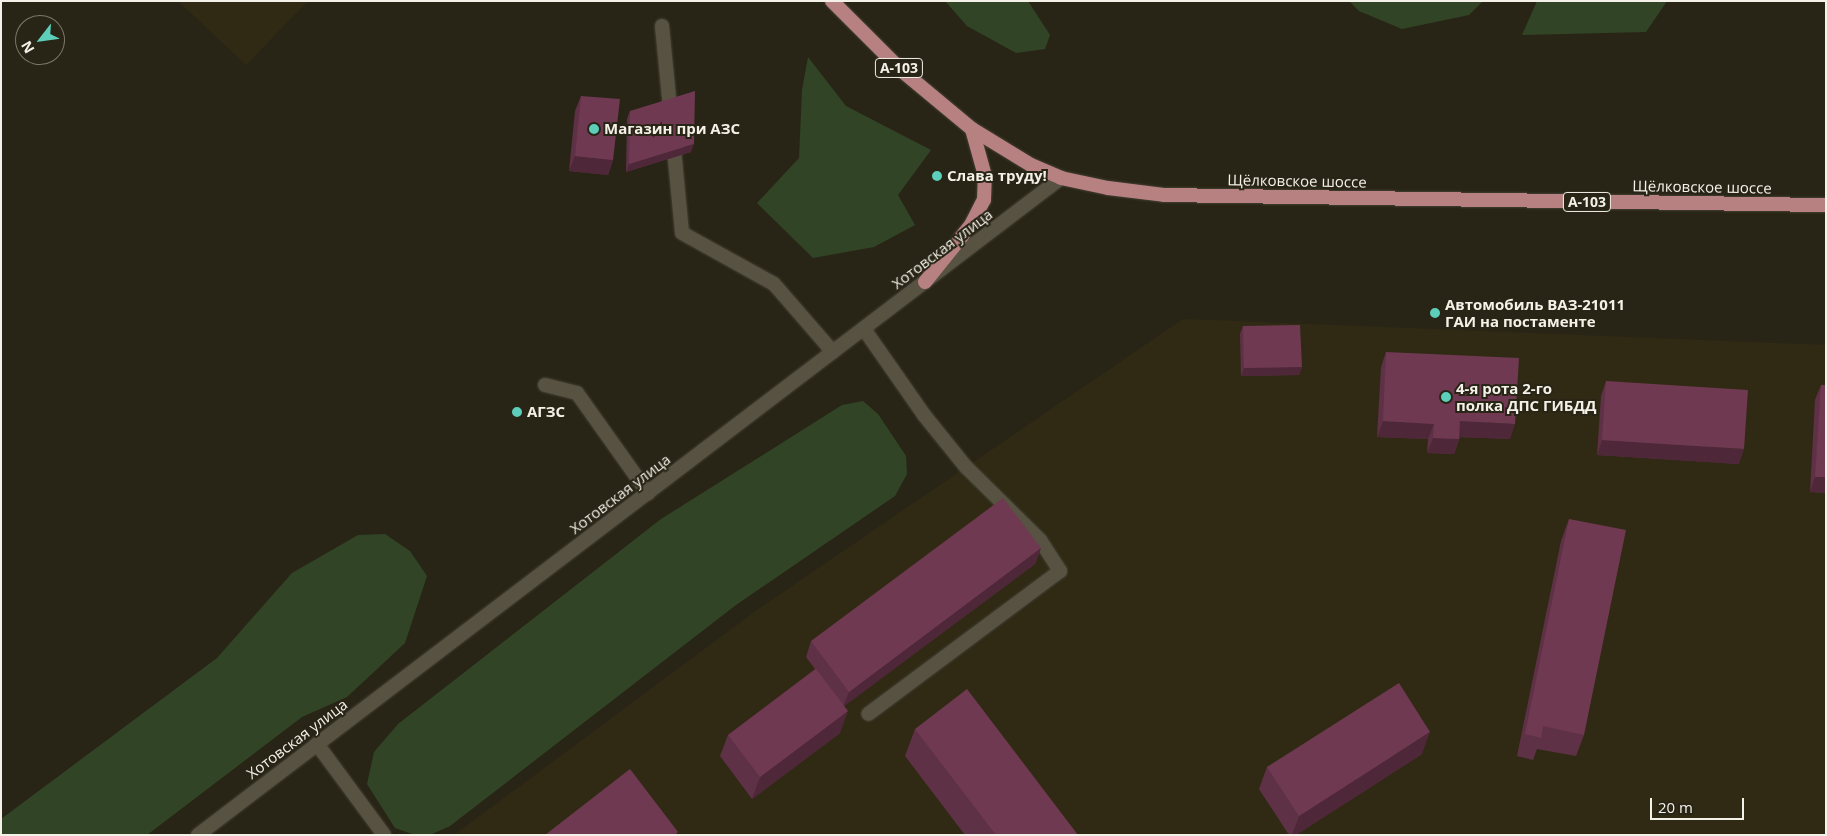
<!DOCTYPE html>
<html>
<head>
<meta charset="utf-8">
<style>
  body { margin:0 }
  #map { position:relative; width:1827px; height:836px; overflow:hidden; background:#292516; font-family:"Open Sans",sans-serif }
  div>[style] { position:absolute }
  .built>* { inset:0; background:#302a14 }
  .green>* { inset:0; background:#314426 }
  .roads { filter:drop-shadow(0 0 1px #444035) drop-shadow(0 0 1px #444035) }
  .service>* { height:14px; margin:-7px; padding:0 7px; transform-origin:7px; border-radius:7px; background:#575242 }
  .tertiary>* { height:14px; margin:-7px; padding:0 7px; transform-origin:7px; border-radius:7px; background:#575242 }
  .primary>* { height:14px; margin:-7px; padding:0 7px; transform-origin:7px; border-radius:7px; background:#b78182 }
  .wall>* { inset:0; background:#5f3147 }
  .shaded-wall>* { inset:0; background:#4e2839 }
  .building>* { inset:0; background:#6f3952 }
  .dots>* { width:14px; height:14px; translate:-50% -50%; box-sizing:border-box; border:2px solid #292516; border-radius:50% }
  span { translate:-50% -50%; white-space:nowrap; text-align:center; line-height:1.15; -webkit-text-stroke:4px #292516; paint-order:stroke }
  .shield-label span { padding:1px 4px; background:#292516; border:1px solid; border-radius:4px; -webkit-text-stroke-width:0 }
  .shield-label { font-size:14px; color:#f4f1e8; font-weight:700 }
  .poi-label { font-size:15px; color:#f4f1e8; font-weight:700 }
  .left { translate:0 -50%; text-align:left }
  .street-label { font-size:15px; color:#f4f1e8 }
  .frame { position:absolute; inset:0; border:2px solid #f4f1e8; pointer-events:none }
  .north { position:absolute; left:15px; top:15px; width:50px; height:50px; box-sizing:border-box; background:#292516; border:1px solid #7a776a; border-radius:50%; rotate:240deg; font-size:14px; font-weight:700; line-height:20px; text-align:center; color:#f4f1e8 }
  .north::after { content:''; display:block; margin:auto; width:18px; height:22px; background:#5dceb9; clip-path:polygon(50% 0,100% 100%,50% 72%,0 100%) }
  .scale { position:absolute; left:1650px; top:798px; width:94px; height:22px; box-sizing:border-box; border:2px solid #f4f1e8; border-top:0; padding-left:6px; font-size:15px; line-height:18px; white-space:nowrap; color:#f4f1e8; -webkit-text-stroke:4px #292516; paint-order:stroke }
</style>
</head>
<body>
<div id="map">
  <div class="built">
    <div style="clip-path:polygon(178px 1px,308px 1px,246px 65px)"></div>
    <div style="clip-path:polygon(1183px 319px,1826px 345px,1826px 835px,454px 835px,757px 610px)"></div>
  </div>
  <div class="green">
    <div style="clip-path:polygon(945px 1px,1028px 1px,1050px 35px,1045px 49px,1016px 53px,967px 26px)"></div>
    <div style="clip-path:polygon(1349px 1px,1483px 1px,1469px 15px,1402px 29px,1359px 11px)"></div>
    <div style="clip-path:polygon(1537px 1px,1667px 1px,1646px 32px,1522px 35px)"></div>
    <div style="clip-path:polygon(808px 57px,846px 106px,931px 150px,898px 195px,915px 225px,874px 247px,813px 258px,757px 203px,799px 158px,802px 90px)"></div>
    <div style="clip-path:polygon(863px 401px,878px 414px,906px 456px,907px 474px,895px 496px,736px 605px,450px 826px,430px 835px,415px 835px,395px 828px,367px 784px,374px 752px,398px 724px,661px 519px,842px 405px)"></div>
    <div style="clip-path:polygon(385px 534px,410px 551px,427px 576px,405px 643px,347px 697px,302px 717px,147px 835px,1px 835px,1px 819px,217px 658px,292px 573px,358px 535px)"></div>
  </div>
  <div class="roads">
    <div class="service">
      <div style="left:662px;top:26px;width:92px;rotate:84.4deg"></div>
      <div style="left:673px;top:139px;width:94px;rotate:84.5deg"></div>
      <div style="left:682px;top:233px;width:105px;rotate:29deg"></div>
      <div style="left:774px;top:284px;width:90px;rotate:49.1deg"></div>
      <div style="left:864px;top:329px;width:105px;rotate:55.1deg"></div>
      <div style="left:924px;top:415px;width:67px;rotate:51.1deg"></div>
      <div style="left:966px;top:467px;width:104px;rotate:44.6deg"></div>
      <div style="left:1040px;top:540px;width:37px;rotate:57deg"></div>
      <div style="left:1060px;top:571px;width:239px;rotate:143.3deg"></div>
      <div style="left:545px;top:385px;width:33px;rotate:14deg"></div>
      <div style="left:577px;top:393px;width:123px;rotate:54.6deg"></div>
      <div style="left:317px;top:744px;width:113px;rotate:53.6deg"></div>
    </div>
    <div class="tertiary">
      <div style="left:198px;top:835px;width:1085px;rotate:-37.28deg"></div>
    </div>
    <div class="primary">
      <div style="left:832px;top:1px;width:98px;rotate:45deg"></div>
      <div style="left:901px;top:70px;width:92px;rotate:39.7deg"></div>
      <div style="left:972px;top:129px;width:69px;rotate:31.4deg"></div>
      <div style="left:1031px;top:165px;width:33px;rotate:23deg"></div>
      <div style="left:1061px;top:178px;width:48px;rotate:12deg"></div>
      <div style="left:1108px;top:188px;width:56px;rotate:7.1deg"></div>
      <div style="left:1164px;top:195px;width:662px;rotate:0.87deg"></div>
      <div style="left:925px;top:282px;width:73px;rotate:-51.1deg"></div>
      <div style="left:971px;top:225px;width:28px;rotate:-63deg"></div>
      <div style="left:984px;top:200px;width:24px;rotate:-88deg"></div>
      <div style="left:985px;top:176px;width:49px;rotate:-105.5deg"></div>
    </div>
  </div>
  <div class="wall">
    <div style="clip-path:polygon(581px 96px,613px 160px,608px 175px,569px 171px,575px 111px)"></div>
    <div style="clip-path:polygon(630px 111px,691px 152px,626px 172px,627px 119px)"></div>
    <div style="clip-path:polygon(1243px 326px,1302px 367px,1299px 375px,1241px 376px,1240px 334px)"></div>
    <div style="clip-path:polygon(1386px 352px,1510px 439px,1460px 437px,1454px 454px,1427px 453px,1428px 439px,1377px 437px,1381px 367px)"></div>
    <div style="clip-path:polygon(1606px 381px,1739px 464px,1597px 455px,1601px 396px)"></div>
    <div style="clip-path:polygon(1821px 385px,1826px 493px,1810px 492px,1815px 400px)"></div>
    <div style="clip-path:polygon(1569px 519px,1584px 735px,1576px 756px,1537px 749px,1533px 760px,1517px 756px,1561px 541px)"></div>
    <div style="clip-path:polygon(1041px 548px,1035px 564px,844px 706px,840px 733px,752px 799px,720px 756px,728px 735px,815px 669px,806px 657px,811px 641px)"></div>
    <div style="clip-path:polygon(915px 729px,1078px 835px,965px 835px,905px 756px)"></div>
    <div style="clip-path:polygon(1422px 754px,1296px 835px,1289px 835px,1259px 789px,1267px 767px)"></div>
  </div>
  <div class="shaded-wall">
    <div style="clip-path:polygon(694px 144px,691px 152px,626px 172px,629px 164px)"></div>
    <div style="clip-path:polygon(575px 156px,613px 160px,608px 175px,569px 171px)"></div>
    <div style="clip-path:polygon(1302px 367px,1299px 375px,1241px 376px,1244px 368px)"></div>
    <div style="clip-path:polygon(1383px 421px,1434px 424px,1428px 439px,1377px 437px)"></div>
    <div style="clip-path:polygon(1460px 421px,1515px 424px,1510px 439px,1455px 437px)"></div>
    <div style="clip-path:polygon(1433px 438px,1459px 439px,1454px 454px,1427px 453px)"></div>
    <div style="clip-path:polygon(1602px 440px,1744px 449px,1739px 464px,1597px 455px)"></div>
    <div style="clip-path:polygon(1815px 477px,1826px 477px,1826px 493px,1810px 492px)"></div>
    <div style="clip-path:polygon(1041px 548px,1035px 564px,843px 707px,849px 692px)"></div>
    <div style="clip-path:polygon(848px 711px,840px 733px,752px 799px,760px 777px)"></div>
    <div style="clip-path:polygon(1430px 732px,1422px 754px,1296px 835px,1292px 835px,1299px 816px)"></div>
  </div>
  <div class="building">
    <div style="clip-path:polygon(695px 91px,694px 144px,629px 164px,630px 111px)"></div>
    <div style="clip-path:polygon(581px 96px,620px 99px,613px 160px,575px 156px)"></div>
    <div style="clip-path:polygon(1300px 325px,1302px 367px,1244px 368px,1243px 326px)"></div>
    <div style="clip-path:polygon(1386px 352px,1519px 358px,1515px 424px,1460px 421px,1459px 439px,1433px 438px,1434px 424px,1383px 421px)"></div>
    <div style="clip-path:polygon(1606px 381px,1748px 390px,1744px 449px,1602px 440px)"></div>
    <div style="clip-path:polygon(1821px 385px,1826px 385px,1826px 477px,1815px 477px)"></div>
    <div style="clip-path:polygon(1003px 498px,1041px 548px,849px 692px,811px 641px)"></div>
    <div style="clip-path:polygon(1569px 519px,1626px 530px,1584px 735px,1543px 726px,1541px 738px,1525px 734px)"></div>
    <div style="clip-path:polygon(816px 669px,848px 711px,760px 777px,728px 735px)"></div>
    <div style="clip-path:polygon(1399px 683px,1430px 732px,1299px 816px,1267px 767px)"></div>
    <div style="clip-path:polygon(967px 689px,1078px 835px,996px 835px,915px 729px)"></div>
    <div style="clip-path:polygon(630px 769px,678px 832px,675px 835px,545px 835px)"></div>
  </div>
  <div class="dots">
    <div style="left:594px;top:129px;background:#5dceb9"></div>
    <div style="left:937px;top:176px;background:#5dceb9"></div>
    <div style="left:1435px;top:313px;background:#5dceb9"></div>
    <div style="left:1446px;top:397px;background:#5dceb9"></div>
    <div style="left:517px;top:412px;background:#5dceb9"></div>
  </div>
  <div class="shield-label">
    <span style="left:899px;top:68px">А-103</span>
    <span style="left:1587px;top:202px">А-103</span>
  </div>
  <div class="poi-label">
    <span class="left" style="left:604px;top:129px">Магазин при АЗС</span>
    <span class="left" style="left:947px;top:176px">Слава труду!</span>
    <span class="left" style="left:1445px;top:313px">Автомобиль ВАЗ-21011<br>ГАИ на постаменте</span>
    <span class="left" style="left:1456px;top:397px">4-я рота 2-го<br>полка ДПС ГИБДД</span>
    <span class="left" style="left:527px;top:412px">АГЗС</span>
  </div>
  <div class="street-label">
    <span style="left:1297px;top:181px;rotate:1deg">Щёлковское шоссе</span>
    <span style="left:1702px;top:187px;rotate:1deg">Щёлковское шоссе</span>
    <span style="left:942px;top:249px;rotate:-37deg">Хотовская улица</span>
    <span style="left:620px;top:494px;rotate:-37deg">Хотовская улица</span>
    <span style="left:297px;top:739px;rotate:-37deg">Хотовская улица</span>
  </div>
  <div class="frame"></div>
  <div class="north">N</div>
  <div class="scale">20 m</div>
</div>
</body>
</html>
